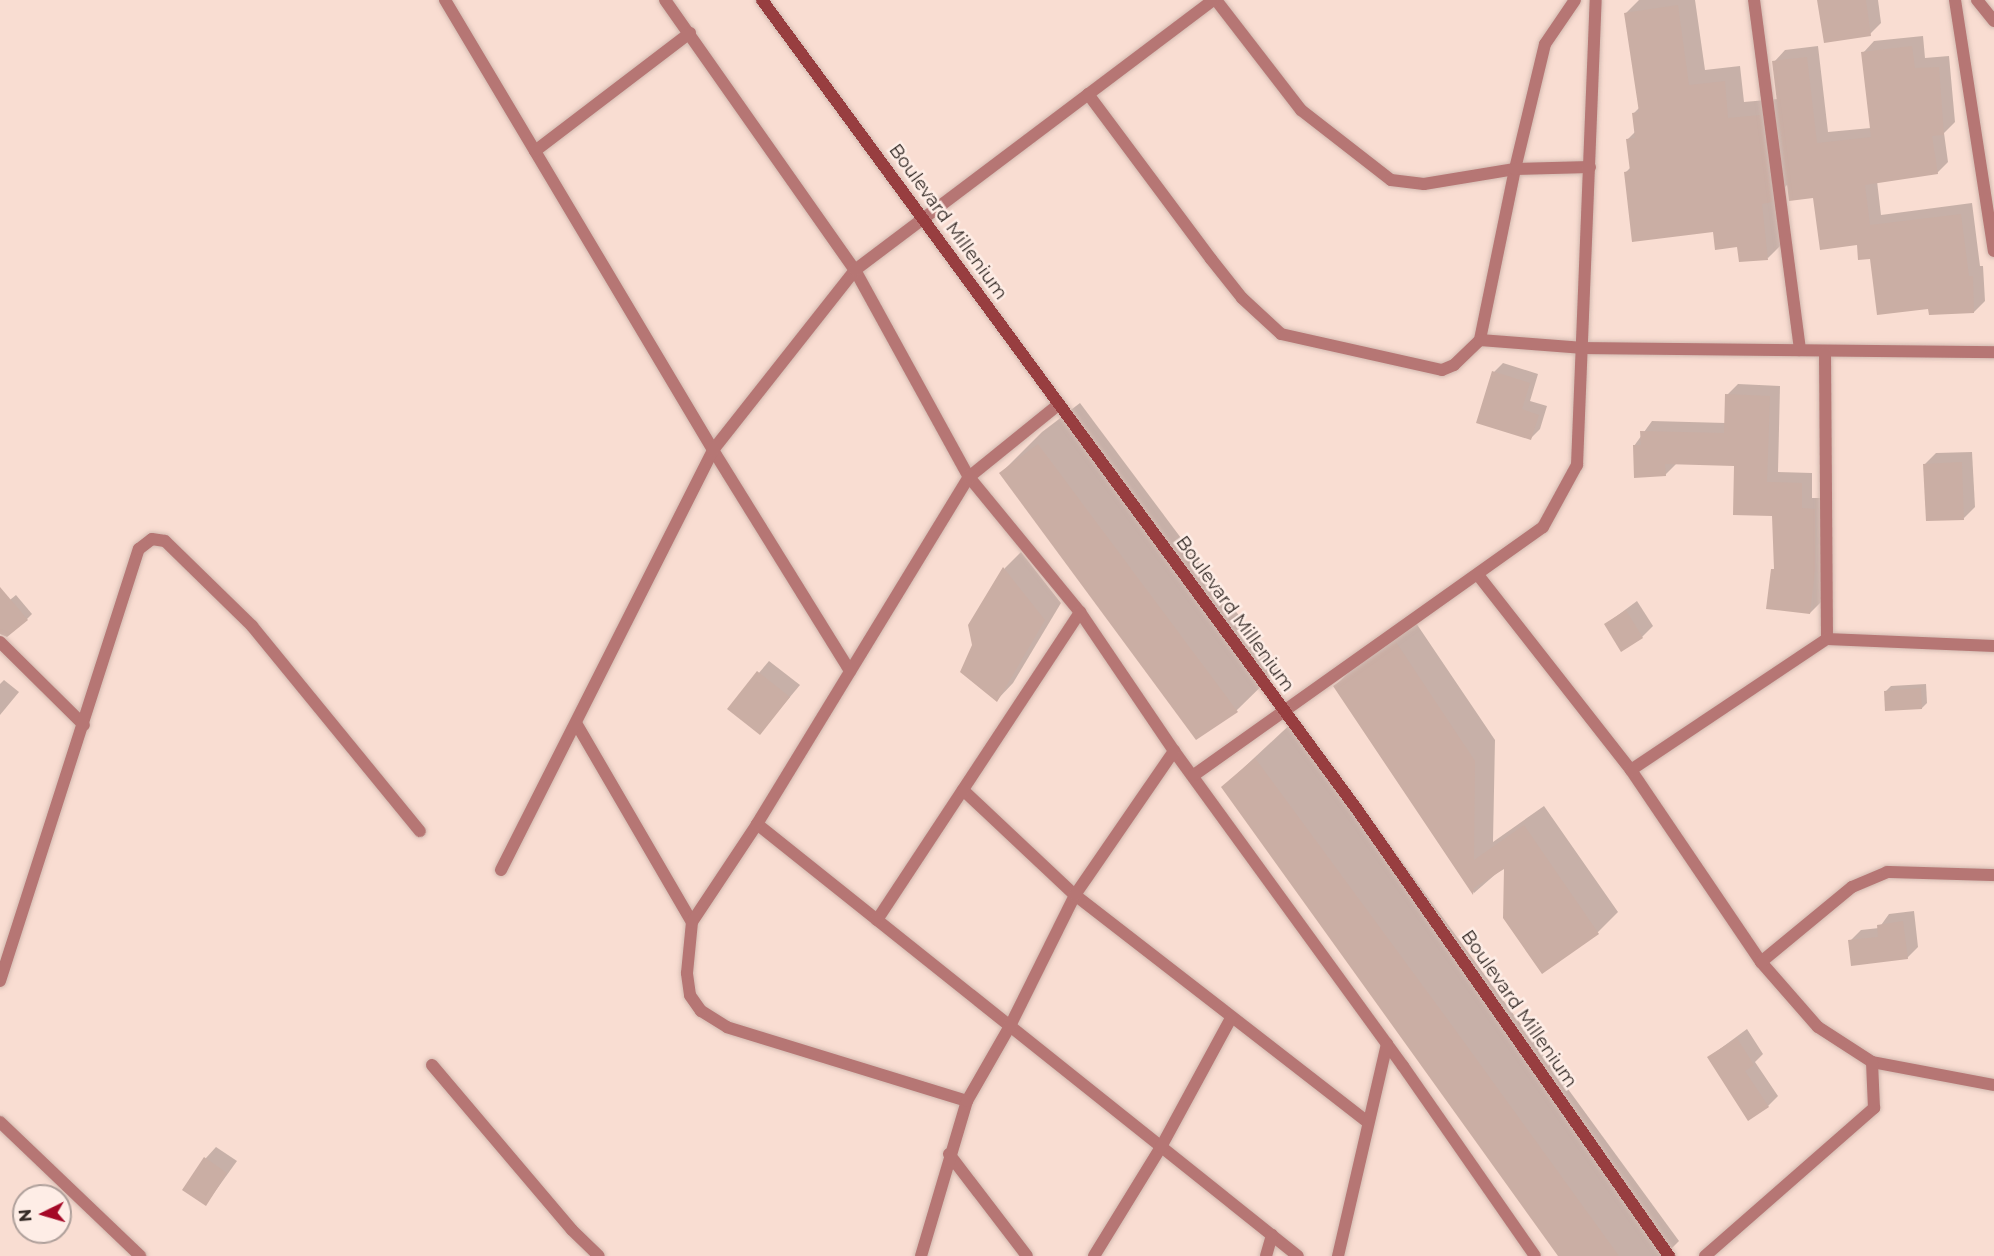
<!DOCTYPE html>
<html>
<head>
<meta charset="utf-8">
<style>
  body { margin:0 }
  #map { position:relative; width:1994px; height:1256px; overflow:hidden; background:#f9ddd2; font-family:Montserrat,sans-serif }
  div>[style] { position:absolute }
  .shadow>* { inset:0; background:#0003 }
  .building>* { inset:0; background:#caaea4 }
  .roads { filter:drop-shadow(0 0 2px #d2b9b0) drop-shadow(0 0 2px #d2b9b0) }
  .minor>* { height:12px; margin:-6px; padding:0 6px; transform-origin:6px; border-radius:6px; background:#b67674 }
  .secondary>* { height:12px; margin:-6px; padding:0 6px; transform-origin:6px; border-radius:6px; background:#983e40 }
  span { translate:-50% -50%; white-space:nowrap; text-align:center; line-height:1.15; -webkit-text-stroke:5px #feede6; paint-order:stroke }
  .street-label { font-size:18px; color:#352b27 }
  .north { position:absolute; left:12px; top:1184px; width:60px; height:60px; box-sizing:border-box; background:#feede6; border:2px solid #ae9f9a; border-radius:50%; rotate:265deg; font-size:16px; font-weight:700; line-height:24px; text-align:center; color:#352b27 }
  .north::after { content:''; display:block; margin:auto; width:21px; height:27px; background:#a40826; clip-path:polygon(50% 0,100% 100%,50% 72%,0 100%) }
</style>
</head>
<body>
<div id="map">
  <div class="shadow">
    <div style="clip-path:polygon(1639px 0,1695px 0,1705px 70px,1740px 66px,1744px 102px,1778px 99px,1774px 62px,1785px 50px,1818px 46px,1828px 132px,1871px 128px,1863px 53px,1874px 41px,1923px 36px,1925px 58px,1949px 56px,1955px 122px,1944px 133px,1948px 162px,1937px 173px,1877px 181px,1881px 215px,1972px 203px,1980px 266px,1983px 266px,1985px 301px,1974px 312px,1930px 307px,1872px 257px,1815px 196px,1788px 184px,1778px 194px,1784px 242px,1768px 258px,1714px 231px,1625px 173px,1631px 167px,1627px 140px,1635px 132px,1633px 114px,1639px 108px,1626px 13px)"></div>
    <div style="clip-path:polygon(1819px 0,1878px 0,1881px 23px,1870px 34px)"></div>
    <div style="clip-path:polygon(1503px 363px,1538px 374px,1530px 401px,1547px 406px,1540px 429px,1531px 438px,1494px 372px)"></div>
    <div style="clip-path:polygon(1738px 384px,1780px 386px,1778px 472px,1812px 473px,1812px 498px,1825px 498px,1826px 557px,1821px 602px,1810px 613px,1773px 570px,1776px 566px,1774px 514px,1736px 464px,1676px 464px,1665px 475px,1634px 446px,1652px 421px,1726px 423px,1727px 395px)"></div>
    <div style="clip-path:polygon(1080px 403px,1279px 669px,1237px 710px,1196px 738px,1001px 473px,1042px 432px)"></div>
    <div style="clip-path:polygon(1972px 452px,1975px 507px,1964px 518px,1925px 464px,1936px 453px)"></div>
    <div style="clip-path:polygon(1021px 552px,1061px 603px,1013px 683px,997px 700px,969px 626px,1005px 568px)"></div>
    <div style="clip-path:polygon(16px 595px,32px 614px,27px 619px,0 625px,0 608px)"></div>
    <div style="clip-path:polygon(1637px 601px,1653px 626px,1642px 637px,1606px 624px)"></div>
    <div style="clip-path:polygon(1416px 623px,1495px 740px,1493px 842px,1544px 806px,1618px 912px,1598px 932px,1542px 972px,1505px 866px,1474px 893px,1335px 686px,1355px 666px)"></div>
    <div style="clip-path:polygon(769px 661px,800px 685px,760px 733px,729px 708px)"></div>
    <div style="clip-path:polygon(4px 680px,19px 692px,0 715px,0 684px)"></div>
    <div style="clip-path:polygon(1926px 684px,1927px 703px,1922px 708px,1885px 692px,1891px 686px)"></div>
    <div style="clip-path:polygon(1297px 718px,1679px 1241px,1664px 1256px,1559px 1256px,1223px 787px)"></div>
    <div style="clip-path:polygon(1914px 911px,1918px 947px,1907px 958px,1850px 941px,1861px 930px,1879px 928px,1889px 914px)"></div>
    <div style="clip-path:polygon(1747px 1029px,1763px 1054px,1755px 1062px,1778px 1096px,1768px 1106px,1709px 1057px)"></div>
    <div style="clip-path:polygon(216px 1147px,237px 1161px,206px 1204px,206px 1158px)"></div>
  </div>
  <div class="building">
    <div style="clip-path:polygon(1817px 0,1866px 0,1871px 36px,1824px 43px)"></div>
    <div style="clip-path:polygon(1678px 5px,1689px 85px,1725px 81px,1728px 118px,1761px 115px,1772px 202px,1762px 204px,1768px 260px,1739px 262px,1737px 247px,1715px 250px,1713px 232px,1632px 242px,1624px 172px,1630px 171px,1626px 139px,1635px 138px,1632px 113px,1639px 112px,1624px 13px)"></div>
    <div style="clip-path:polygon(1912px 46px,1915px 68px,1939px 67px,1944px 135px,1932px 136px,1938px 174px,1865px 185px,1870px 225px,1961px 214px,1969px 276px,1973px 276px,1974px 313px,1929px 315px,1928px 309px,1877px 315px,1870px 259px,1858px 260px,1857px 245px,1820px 250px,1813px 198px,1789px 201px,1772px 61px,1807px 57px,1817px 143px,1871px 137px,1861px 52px)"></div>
    <div style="clip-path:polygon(1492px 371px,1530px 383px,1522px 409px,1539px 415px,1531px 440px,1476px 423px)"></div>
    <div style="clip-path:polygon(1725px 394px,1770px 396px,1767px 482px,1802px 483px,1802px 508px,1815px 509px,1815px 569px,1810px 614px,1766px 609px,1771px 569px,1774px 569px,1772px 516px,1733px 515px,1734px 466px,1665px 464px,1666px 476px,1634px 478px,1633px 445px,1641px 445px,1640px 431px,1724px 433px)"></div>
    <div style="clip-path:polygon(1038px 444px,1238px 712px,1196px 740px,999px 473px)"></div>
    <div style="clip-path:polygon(1962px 462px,1964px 520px,1926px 521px,1923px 464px)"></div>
    <div style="clip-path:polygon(1003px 567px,1045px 620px,997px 702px,960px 672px,972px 645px,968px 625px)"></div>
    <div style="clip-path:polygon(0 587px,28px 620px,7px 637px,0 634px)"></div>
    <div style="clip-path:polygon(1626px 610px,1643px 638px,1621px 652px,1604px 624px)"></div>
    <div style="clip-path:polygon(1396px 642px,1475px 761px,1474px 860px,1524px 825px,1599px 934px,1542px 974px,1503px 918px,1504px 869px,1474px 888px,1473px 895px,1333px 686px)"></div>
    <div style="clip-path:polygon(757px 671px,790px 697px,760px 735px,727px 709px)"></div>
    <div style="clip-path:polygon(1921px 688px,1922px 709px,1885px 711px,1884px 691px)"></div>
    <div style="clip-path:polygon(1255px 758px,1451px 1024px,1619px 1256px,1558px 1256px,1221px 787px)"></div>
    <div style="clip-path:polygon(1903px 921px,1908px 959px,1851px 966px,1848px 940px,1878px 937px,1877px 925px)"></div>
    <div style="clip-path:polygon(1737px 1038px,1754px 1065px,1745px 1071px,1769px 1107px,1748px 1121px,1707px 1057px)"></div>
    <div style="clip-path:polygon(204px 1157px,227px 1173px,206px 1206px,182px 1190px)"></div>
  </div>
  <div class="roads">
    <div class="minor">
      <div style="left:445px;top:0;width:524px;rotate:59.22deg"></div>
      <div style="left:713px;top:450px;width:260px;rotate:58.2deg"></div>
      <div style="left:665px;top:0;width:330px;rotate:54.9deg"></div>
      <div style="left:855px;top:270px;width:236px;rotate:61.2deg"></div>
      <div style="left:969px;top:477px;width:175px;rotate:50.6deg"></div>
      <div style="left:1080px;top:612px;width:168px;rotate:55.9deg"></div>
      <div style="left:1174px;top:751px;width:389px;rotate:54deg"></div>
      <div style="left:1403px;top:1066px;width:231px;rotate:55.2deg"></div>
      <div style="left:1216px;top:0;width:139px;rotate:52.3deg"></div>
      <div style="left:1301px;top:110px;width:114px;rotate:37.9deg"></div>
      <div style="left:1391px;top:180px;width:33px;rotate:7deg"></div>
      <div style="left:1424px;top:184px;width:92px;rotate:-9.4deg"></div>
      <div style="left:1515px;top:169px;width:175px;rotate:101.6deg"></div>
      <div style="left:1575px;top:0;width:53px;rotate:124.3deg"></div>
      <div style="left:1545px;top:44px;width:129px;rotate:103.5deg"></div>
      <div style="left:1515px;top:169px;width:75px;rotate:-1.5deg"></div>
      <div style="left:1754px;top:0;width:353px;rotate:82.5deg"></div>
      <div style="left:1955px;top:0;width:254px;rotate:81.2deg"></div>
      <div style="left:1977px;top:0;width:27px;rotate:51deg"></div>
      <div style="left:1088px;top:94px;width:206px;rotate:53.3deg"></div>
      <div style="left:1211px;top:259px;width:50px;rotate:51.5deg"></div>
      <div style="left:1242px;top:298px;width:53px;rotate:42.7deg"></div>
      <div style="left:1281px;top:334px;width:165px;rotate:12.6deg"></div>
      <div style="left:1442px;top:370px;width:13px;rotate:-23deg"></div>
      <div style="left:1454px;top:365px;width:36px;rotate:-44deg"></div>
      <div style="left:1480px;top:340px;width:104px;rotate:4.4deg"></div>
      <div style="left:1584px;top:348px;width:410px;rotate:0.6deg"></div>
      <div style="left:535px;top:151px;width:195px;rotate:-37.3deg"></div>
      <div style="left:1825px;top:352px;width:287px;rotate:89.6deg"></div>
      <div style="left:1478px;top:575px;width:248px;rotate:51.9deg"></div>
      <div style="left:1631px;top:770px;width:232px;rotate:55.9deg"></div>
      <div style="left:1761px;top:962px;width:86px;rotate:48.8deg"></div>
      <div style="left:1818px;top:1027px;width:64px;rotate:32.9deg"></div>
      <div style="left:1872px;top:1062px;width:124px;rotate:10.7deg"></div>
      <div style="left:0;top:642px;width:118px;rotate:44.7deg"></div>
      <div style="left:576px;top:723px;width:230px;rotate:59.8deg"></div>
      <div style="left:1631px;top:770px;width:236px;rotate:-33.8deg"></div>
      <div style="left:1827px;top:639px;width:167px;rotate:2.4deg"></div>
      <div style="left:1194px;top:775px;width:428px;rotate:-35.4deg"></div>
      <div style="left:1543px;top:527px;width:71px;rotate:-61.3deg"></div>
      <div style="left:1577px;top:465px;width:465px;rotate:-87.7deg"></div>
      <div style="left:963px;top:790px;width:154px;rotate:43.2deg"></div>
      <div style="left:1075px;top:895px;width:371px;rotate:37.8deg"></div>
      <div style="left:757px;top:824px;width:692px;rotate:38.61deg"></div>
      <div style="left:501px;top:870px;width:470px;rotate:-63.2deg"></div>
      <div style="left:713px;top:450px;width:229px;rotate:-51.7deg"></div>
      <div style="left:855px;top:270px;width:448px;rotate:-37deg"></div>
      <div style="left:877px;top:920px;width:369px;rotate:-56.6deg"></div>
      <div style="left:1761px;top:962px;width:118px;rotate:-39.5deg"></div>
      <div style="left:1852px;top:887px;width:38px;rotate:-23deg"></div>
      <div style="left:1887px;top:872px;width:107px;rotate:1.6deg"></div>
      <div style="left:0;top:981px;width:454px;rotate:-72.2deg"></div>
      <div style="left:139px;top:549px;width:16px;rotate:-38deg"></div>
      <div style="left:152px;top:539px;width:13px;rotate:9deg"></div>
      <div style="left:165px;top:541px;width:122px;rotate:44.3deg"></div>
      <div style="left:252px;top:626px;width:265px;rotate:50.7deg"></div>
      <div style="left:432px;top:1065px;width:216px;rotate:49.7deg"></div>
      <div style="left:572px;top:1230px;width:37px;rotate:44deg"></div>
      <div style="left:967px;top:1101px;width:251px;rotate:-162.9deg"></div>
      <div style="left:727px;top:1027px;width:31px;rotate:-148deg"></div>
      <div style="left:701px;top:1011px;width:19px;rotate:-125deg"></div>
      <div style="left:690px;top:995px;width:22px;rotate:-98deg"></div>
      <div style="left:687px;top:973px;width:51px;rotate:-84.4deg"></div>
      <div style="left:692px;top:922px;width:118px;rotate:-56.4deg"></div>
      <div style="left:757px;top:824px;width:407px;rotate:-58.6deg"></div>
      <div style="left:969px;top:477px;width:116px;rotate:-39deg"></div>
      <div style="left:0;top:1122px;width:194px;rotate:43.7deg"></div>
      <div style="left:949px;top:1154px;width:128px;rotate:52.6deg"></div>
      <div style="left:921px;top:1256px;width:162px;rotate:-73.5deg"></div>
      <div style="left:967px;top:1101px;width:86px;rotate:-60.2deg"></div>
      <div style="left:1010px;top:1026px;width:146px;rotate:-63.6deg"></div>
      <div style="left:1075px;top:895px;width:175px;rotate:-55.5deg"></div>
      <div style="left:1094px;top:1256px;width:128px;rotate:-58.4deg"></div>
      <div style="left:1161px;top:1147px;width:147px;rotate:-61.5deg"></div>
      <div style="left:1266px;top:1256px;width:22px;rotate:-74deg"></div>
      <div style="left:1338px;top:1256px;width:218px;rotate:-77deg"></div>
      <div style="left:1705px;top:1256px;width:225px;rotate:-41.2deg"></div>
      <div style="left:1874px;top:1108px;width:46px;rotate:-92.5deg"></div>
    </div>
    <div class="secondary">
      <div style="left:762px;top:0;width:1003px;rotate:53.68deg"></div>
      <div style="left:1356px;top:808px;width:547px;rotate:55.06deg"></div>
    </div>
  </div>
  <div class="street-label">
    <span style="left:948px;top:222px;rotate:54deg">Boulevard Millenium</span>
    <span style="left:1235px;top:614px;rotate:54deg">Boulevard Millenium</span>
    <span style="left:1519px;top:1009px;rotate:55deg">Boulevard Millenium</span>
  </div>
  <div class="north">N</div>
</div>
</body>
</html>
